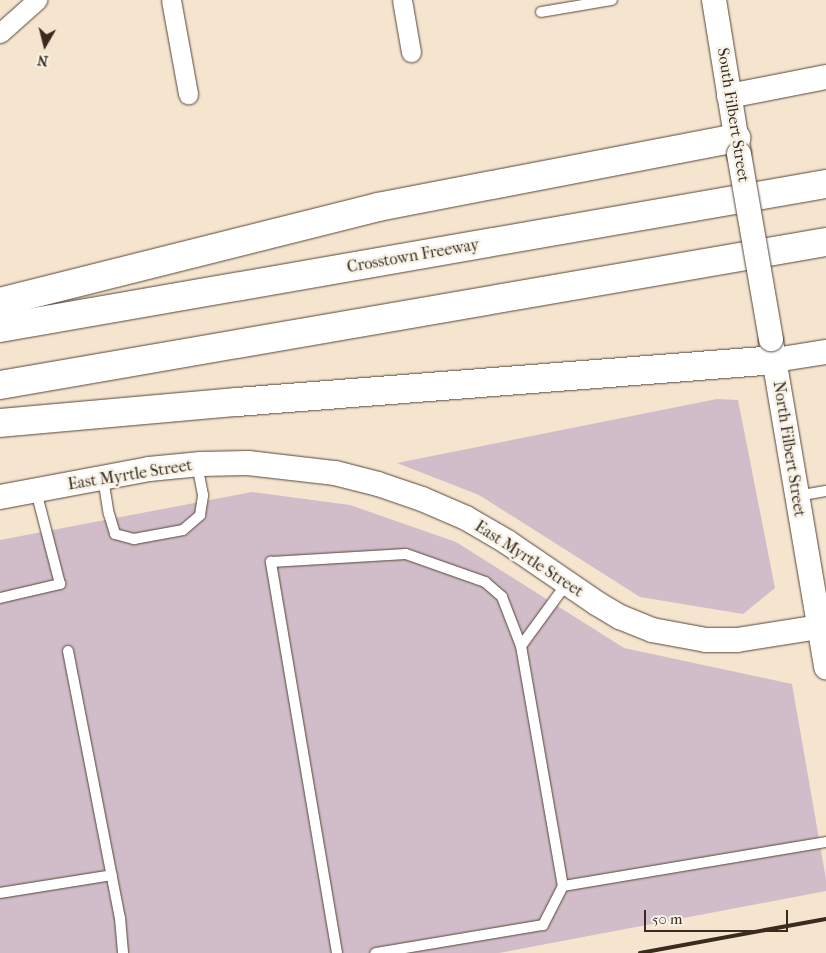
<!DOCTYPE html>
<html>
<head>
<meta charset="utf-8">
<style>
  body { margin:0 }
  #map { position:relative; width:826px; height:953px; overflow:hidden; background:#f5e4ce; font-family:"IM FELL French Canon",serif }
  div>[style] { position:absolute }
  .industrial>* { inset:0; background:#d1bdc9 }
  .roads { filter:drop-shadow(0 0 1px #574638) drop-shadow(0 0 1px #574638) }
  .service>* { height:10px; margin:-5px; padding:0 5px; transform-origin:5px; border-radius:5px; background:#fff }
  .minor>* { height:19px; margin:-9.5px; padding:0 9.5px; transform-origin:9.5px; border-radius:9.5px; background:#fff }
  .tertiary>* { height:24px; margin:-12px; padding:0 12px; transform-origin:12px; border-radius:12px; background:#fff }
  .motorway>* { height:28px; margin:-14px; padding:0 14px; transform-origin:14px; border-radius:14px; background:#fff }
  .rail>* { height:4px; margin:-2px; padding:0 2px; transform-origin:2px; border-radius:2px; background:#3b2a1e }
  .bridges { filter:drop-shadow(0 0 1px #574638) drop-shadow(0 0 1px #574638) }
  .tertiary-bridge>* { height:24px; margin:-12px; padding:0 12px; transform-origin:12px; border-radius:12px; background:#fff }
  span { translate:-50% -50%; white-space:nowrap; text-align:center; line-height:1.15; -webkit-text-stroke:5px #f7f3e8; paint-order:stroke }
  .street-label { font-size:16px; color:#3b2a1e }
  .north { position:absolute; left:20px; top:20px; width:50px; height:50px; -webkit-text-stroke:4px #f7f3e8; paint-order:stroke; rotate:188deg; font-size:14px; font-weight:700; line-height:20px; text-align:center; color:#3b2a1e }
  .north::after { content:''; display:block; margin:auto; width:18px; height:22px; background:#3b2a1e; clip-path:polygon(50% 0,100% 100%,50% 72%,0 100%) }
  .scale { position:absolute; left:644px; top:910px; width:144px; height:22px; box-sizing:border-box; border:2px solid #3b2a1e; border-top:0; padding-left:6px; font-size:15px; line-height:18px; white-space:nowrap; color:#3b2a1e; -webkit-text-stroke:4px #f7f3e8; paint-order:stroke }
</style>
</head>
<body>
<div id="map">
  <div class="industrial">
    <div style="clip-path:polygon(717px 399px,738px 400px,775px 588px,743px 614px,640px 597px,479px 495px,397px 463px)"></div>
    <div style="clip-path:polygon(252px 492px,350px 505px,456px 542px,624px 648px,792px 684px,826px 879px,826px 891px,499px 953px,0 953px,0 540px)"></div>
  </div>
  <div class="roads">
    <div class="service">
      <div style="left:541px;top:12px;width:72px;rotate:-9.6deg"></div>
      <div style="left:103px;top:478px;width:36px;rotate:81deg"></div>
      <div style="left:109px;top:514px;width:21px;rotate:73deg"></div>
      <div style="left:115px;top:534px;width:20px;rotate:15deg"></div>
      <div style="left:134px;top:539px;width:50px;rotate:-10.4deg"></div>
      <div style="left:183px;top:530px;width:23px;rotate:-41deg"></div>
      <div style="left:200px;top:515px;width:20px;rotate:-81deg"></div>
      <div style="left:203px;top:495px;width:32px;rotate:-101deg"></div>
      <div style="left:797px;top:496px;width:29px;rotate:-10deg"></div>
      <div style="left:0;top:598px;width:62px;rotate:-13.1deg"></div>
      <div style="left:60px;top:584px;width:96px;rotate:-104.5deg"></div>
      <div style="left:521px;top:646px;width:78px;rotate:-53.9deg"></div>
      <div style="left:68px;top:651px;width:272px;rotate:79deg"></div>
      <div style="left:120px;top:918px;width:35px;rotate:85deg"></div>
      <div style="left:563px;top:886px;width:267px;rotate:-9.5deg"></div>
      <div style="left:0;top:893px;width:113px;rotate:-9.1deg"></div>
      <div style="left:337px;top:953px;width:397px;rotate:-99.6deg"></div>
      <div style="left:271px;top:562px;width:135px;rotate:-3.4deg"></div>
      <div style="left:406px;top:554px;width:84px;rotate:19.5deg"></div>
      <div style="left:485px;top:582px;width:23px;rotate:41deg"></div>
      <div style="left:502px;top:597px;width:53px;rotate:68.8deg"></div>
      <div style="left:521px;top:646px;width:244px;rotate:80.1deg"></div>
      <div style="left:563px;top:886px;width:44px;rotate:117.1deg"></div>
      <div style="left:543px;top:925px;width:170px;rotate:170.5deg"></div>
    </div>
    <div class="minor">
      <div style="left:171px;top:0;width:96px;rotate:79.7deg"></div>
      <div style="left:402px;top:0;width:53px;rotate:80.2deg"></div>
      <div style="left:0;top:33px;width:50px;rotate:-41.7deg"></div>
    </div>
    <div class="tertiary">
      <div style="left:714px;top:0;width:156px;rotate:80.8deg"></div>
      <div style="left:729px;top:96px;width:99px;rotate:-11.1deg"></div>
      <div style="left:771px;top:341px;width:331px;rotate:80.4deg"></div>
      <div style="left:775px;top:360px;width:52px;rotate:-8.9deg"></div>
      <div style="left:0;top:497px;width:152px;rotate:-10.6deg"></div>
      <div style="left:149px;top:469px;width:52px;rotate:-5.5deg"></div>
      <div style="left:201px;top:464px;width:47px;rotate:-1.2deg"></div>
      <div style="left:248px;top:463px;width:88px;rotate:6.6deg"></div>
      <div style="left:335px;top:473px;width:44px;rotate:14.3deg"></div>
      <div style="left:378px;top:484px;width:46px;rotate:18.8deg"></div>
      <div style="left:422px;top:499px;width:48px;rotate:23.4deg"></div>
      <div style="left:466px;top:518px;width:48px;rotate:30.3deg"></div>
      <div style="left:507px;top:542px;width:110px;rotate:34.3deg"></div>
      <div style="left:598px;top:604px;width:26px;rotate:31deg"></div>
      <div style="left:620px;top:617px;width:35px;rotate:22deg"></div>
      <div style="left:652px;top:630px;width:55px;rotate:10.5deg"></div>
      <div style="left:706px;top:640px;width:31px"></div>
      <div style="left:737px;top:640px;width:83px;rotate:-9deg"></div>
    </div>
    <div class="motorway">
      <div style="left:0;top:302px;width:390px;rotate:-14.1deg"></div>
      <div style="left:378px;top:207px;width:365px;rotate:-10.9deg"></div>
      <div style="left:0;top:328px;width:838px;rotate:-9.89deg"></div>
      <div style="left:0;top:385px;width:838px;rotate:-9.82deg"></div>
      <div style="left:0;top:423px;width:238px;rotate:-5.1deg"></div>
      <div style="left:237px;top:402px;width:540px;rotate:-4.46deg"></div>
    </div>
  </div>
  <div class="rail">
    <div style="left:640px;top:953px;width:189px;rotate:-10.4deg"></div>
  </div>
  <div class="bridges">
    <div class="tertiary-bridge">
      <div style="left:739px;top:154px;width:188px;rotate:80.2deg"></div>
    </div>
  </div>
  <div class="street-label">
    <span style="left:733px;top:115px;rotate:81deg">South Filbert Street</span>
    <span style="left:413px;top:256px;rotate:-10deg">Crosstown Freeway</span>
    <span style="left:789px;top:449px;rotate:81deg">North Filbert Street</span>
    <span style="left:130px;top:475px;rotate:-9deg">East Myrtle Street</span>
    <span style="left:529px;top:559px;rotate:33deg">East Myrtle Street</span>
  </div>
  <div class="north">N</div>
  <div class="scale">50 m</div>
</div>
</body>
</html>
